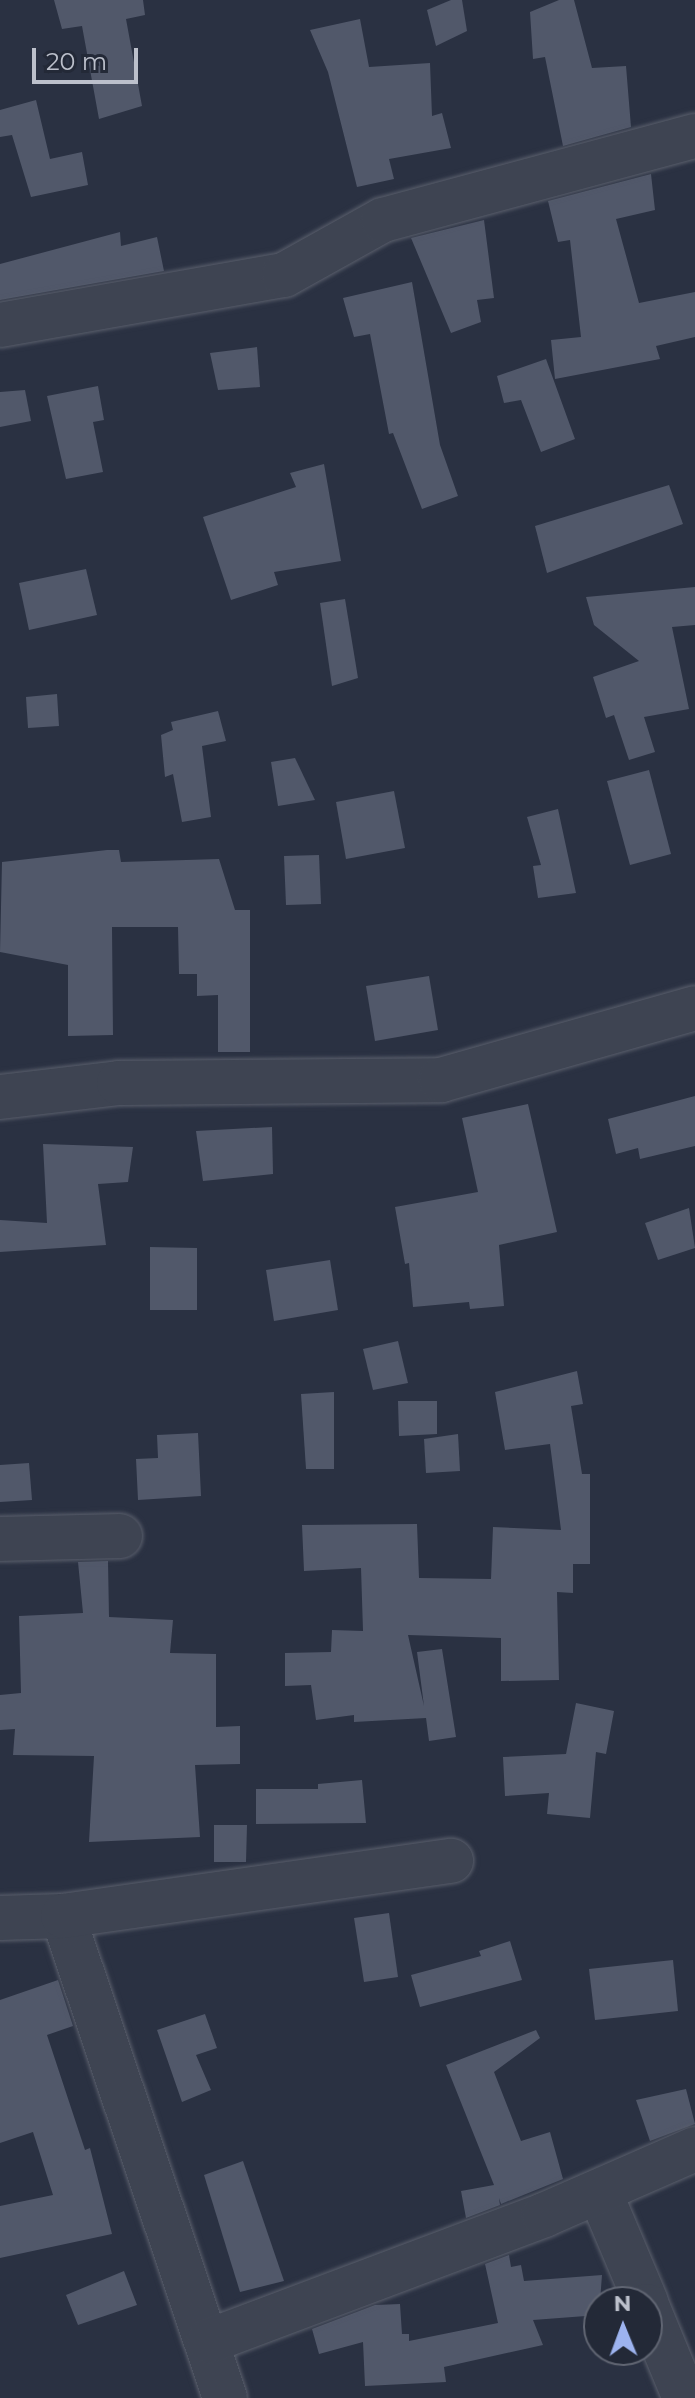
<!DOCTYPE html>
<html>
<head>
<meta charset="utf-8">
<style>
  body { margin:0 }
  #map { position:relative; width:695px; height:2398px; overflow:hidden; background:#2a3142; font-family:Montserrat,sans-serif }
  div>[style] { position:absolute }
  .building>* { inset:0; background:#51586a }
  .roads { filter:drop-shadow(0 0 2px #5a5f6c) drop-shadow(0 0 2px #5a5f6c) }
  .minor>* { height:44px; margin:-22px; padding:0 22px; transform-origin:22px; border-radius:22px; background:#3e4452 }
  span { translate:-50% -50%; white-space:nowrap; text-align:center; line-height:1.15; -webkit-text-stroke:6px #232937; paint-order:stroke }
  .north { position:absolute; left:583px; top:2286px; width:80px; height:80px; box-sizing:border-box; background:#232937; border:2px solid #606572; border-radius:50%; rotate:359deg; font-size:22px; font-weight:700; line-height:32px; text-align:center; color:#bcc0cb }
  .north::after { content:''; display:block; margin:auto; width:28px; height:36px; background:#9db3ef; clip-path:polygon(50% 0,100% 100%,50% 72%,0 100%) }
  .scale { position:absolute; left:32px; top:48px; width:106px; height:36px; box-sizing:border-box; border:4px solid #bcc0cb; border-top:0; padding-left:10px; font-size:24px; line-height:28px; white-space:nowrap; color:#bcc0cb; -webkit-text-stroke:6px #232937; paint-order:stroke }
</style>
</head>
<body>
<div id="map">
  <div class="building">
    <div style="clip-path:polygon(54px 0,143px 0,145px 15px,126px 19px,142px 106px,99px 119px,82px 26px,62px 29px)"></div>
    <div style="clip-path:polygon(451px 0,462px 0,467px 31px,436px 46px,427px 10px)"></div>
    <div style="clip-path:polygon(559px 0,574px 0,592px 68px,626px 66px,631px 127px,563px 146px,545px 57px,533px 59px,530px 12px)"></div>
    <div style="clip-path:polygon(360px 19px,369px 67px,430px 63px,432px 116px,442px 113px,451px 148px,389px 159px,394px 179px,357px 187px,328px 72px,310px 30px)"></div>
    <div style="clip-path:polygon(36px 100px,50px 159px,82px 152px,88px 185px,31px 197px,12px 135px,0 137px,0 110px)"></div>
    <div style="clip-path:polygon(651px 174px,655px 210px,616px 219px,639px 303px,695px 292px,695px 337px,656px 346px,660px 359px,555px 379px,551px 340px,581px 337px,570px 240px,558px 242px,548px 201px)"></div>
    <div style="clip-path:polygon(484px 220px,494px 298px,477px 300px,481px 322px,451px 333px,411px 238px)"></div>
    <div style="clip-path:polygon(120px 232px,121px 246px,157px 237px,164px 271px,0 300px,0 264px)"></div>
    <div style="clip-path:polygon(412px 282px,440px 445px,458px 496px,422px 509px,393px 433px,389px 434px,370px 334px,354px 337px,343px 298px)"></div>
    <div style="clip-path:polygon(257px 347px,260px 387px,218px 390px,210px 353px)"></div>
    <div style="clip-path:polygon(546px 359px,575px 439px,541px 452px,521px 400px,504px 403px,497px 376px)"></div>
    <div style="clip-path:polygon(98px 386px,104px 420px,93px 422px,103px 472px,66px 479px,47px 396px)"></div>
    <div style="clip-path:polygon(25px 390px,31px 421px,0 427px,0 392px)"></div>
    <div style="clip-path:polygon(324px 464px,341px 561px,274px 572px,278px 585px,231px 600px,203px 517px,296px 487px,290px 473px)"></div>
    <div style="clip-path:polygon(669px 485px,683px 524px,547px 573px,535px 526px)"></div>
    <div style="clip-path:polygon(86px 569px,97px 615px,29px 630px,19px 583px)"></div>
    <div style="clip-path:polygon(695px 587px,695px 625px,672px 627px,689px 709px,644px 717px,655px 752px,629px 760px,614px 715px,606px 718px,593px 677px,639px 661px,594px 625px,586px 597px)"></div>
    <div style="clip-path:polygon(345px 599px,358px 678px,332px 686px,320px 603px)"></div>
    <div style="clip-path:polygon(57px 694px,59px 726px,28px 728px,26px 697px)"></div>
    <div style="clip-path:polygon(218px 711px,226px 741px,202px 746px,211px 817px,182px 822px,173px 774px,165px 777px,161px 735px,173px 730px,171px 722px)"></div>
    <div style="clip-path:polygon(295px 758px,315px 800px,278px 806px,271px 762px)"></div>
    <div style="clip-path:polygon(649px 770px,671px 854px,630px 865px,607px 781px)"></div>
    <div style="clip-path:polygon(394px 791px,405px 848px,346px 859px,336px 802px)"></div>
    <div style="clip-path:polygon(558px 809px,576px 893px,538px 898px,533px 866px,541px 865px,527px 817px)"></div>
    <div style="clip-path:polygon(107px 850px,119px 850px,121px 862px,219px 859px,235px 910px,250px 910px,250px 1052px,218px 1052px,218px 995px,197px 996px,197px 974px,179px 974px,178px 927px,112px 927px,113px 1035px,68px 1036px,68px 965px,0 952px,2px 862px)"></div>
    <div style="clip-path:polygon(319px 855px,321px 904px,286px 905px,284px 856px)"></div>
    <div style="clip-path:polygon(429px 976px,438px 1030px,375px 1041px,366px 986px)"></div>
    <div style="clip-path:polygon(695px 1096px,695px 1146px,640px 1159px,638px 1148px,616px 1154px,608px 1119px)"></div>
    <div style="clip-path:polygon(528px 1104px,557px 1232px,499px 1245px,504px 1306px,470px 1309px,469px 1302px,413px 1307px,409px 1263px,405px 1264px,395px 1207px,478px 1192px,462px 1118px)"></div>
    <div style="clip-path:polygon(272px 1127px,273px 1174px,203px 1181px,196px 1131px)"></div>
    <div style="clip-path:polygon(43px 1144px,133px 1147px,128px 1182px,98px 1184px,106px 1245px,0 1252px,0 1220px,47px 1223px)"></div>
    <div style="clip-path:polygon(689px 1208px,695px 1248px,658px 1260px,645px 1223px)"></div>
    <div style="clip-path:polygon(150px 1247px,197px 1248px,197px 1310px,150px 1310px)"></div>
    <div style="clip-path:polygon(330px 1260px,338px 1310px,274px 1321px,266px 1270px)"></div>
    <div style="clip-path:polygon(398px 1341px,408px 1383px,373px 1390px,363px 1349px)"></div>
    <div style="clip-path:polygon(577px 1371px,583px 1404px,571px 1406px,582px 1474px,590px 1474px,590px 1564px,573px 1564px,573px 1593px,557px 1592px,559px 1680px,501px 1681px,501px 1638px,408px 1635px,424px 1706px,417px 1652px,442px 1649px,456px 1737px,429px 1741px,426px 1718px,354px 1722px,354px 1715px,316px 1720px,311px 1685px,285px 1686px,285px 1653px,331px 1652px,332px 1630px,363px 1631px,361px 1568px,304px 1571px,302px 1525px,417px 1524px,419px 1578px,491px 1579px,493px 1527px,561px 1530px,550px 1444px,505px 1450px,495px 1392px)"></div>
    <div style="clip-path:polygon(334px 1392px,334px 1469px,306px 1469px,301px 1394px)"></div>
    <div style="clip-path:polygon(398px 1401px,437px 1401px,437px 1434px,399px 1436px)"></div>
    <div style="clip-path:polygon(198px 1433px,201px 1496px,138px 1500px,136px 1459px,158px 1458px,157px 1435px)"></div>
    <div style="clip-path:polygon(458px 1434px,460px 1471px,426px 1473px,424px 1439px)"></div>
    <div style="clip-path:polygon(29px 1463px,32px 1500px,0 1502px,0 1465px)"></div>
    <div style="clip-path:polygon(108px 1561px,109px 1617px,173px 1620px,170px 1653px,216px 1654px,216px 1727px,240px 1726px,240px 1764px,195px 1765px,200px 1837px,89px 1842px,94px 1756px,13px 1755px,15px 1729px,0 1730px,0 1695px,21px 1693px,19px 1616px,83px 1613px,78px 1562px)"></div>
    <div style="clip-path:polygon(576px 1703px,614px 1711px,606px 1754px,596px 1752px,590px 1818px,547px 1814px,549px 1793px,505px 1796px,503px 1757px,566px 1754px)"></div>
    <div style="clip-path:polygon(362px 1780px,366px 1823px,256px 1824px,256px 1789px,318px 1789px,318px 1784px)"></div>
    <div style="clip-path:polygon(214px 1825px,247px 1825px,246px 1862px,214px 1862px)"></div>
    <div style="clip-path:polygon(389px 1913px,398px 1977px,364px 1982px,354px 1918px)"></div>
    <div style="clip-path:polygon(510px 1941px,522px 1980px,420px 2007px,411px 1975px,481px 1956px,479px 1951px)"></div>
    <div style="clip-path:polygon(673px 1960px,678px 2011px,595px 2020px,589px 1969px)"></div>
    <div style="clip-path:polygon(58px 1980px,73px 2026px,47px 2035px,85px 2150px,90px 2148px,112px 2234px,0 2258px,0 2206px,53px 2195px,33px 2132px,0 2143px,0 2000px)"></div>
    <div style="clip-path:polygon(205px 2014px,217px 2048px,196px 2055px,211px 2090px,182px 2102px,157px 2030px)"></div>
    <div style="clip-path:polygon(536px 2030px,540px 2038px,494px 2072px,521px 2141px,550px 2132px,563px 2179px,501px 2204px,499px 2198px,500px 2205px,466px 2218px,461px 2191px,494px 2185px,446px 2065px)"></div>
    <div style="clip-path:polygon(686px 2089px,695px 2124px,650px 2141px,636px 2100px)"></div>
    <div style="clip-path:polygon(243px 2161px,284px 2281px,240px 2292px,204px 2175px)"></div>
    <div style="clip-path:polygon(509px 2255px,511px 2267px,521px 2265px,524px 2281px,602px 2275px,599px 2315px,533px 2320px,543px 2345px,444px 2367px,446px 2382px,365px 2386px,363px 2342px,319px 2354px,312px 2329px,375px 2305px,400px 2304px,402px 2334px,409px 2334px,409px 2341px,498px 2323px,485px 2264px)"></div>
    <div style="clip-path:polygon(124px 2271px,137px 2305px,78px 2325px,66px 2295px)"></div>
  </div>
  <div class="roads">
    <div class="minor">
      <div style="left:0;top:325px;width:288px;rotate:-10deg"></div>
      <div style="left:284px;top:275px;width:113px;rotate:-29.1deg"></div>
      <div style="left:383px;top:220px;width:323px;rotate:-15.1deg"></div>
      <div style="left:0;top:1097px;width:120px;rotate:-6.7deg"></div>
      <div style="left:119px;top:1083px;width:322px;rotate:-0.5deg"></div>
      <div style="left:441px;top:1080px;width:264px;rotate:-15.8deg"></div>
      <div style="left:0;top:1539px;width:120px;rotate:-1.4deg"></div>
      <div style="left:63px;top:1916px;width:508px;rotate:71.42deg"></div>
      <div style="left:0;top:1918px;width:63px;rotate:-1.8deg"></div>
      <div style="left:63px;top:1916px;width:392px;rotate:-8.1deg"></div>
      <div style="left:600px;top:2193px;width:118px;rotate:67.1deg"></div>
      <div style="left:647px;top:2306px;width:100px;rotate:67.6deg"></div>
      <div style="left:209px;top:2341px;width:358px;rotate:-20.6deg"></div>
      <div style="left:544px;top:2215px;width:165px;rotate:-23.6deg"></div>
    </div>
  </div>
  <div class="north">N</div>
  <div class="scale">20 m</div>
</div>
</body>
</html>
